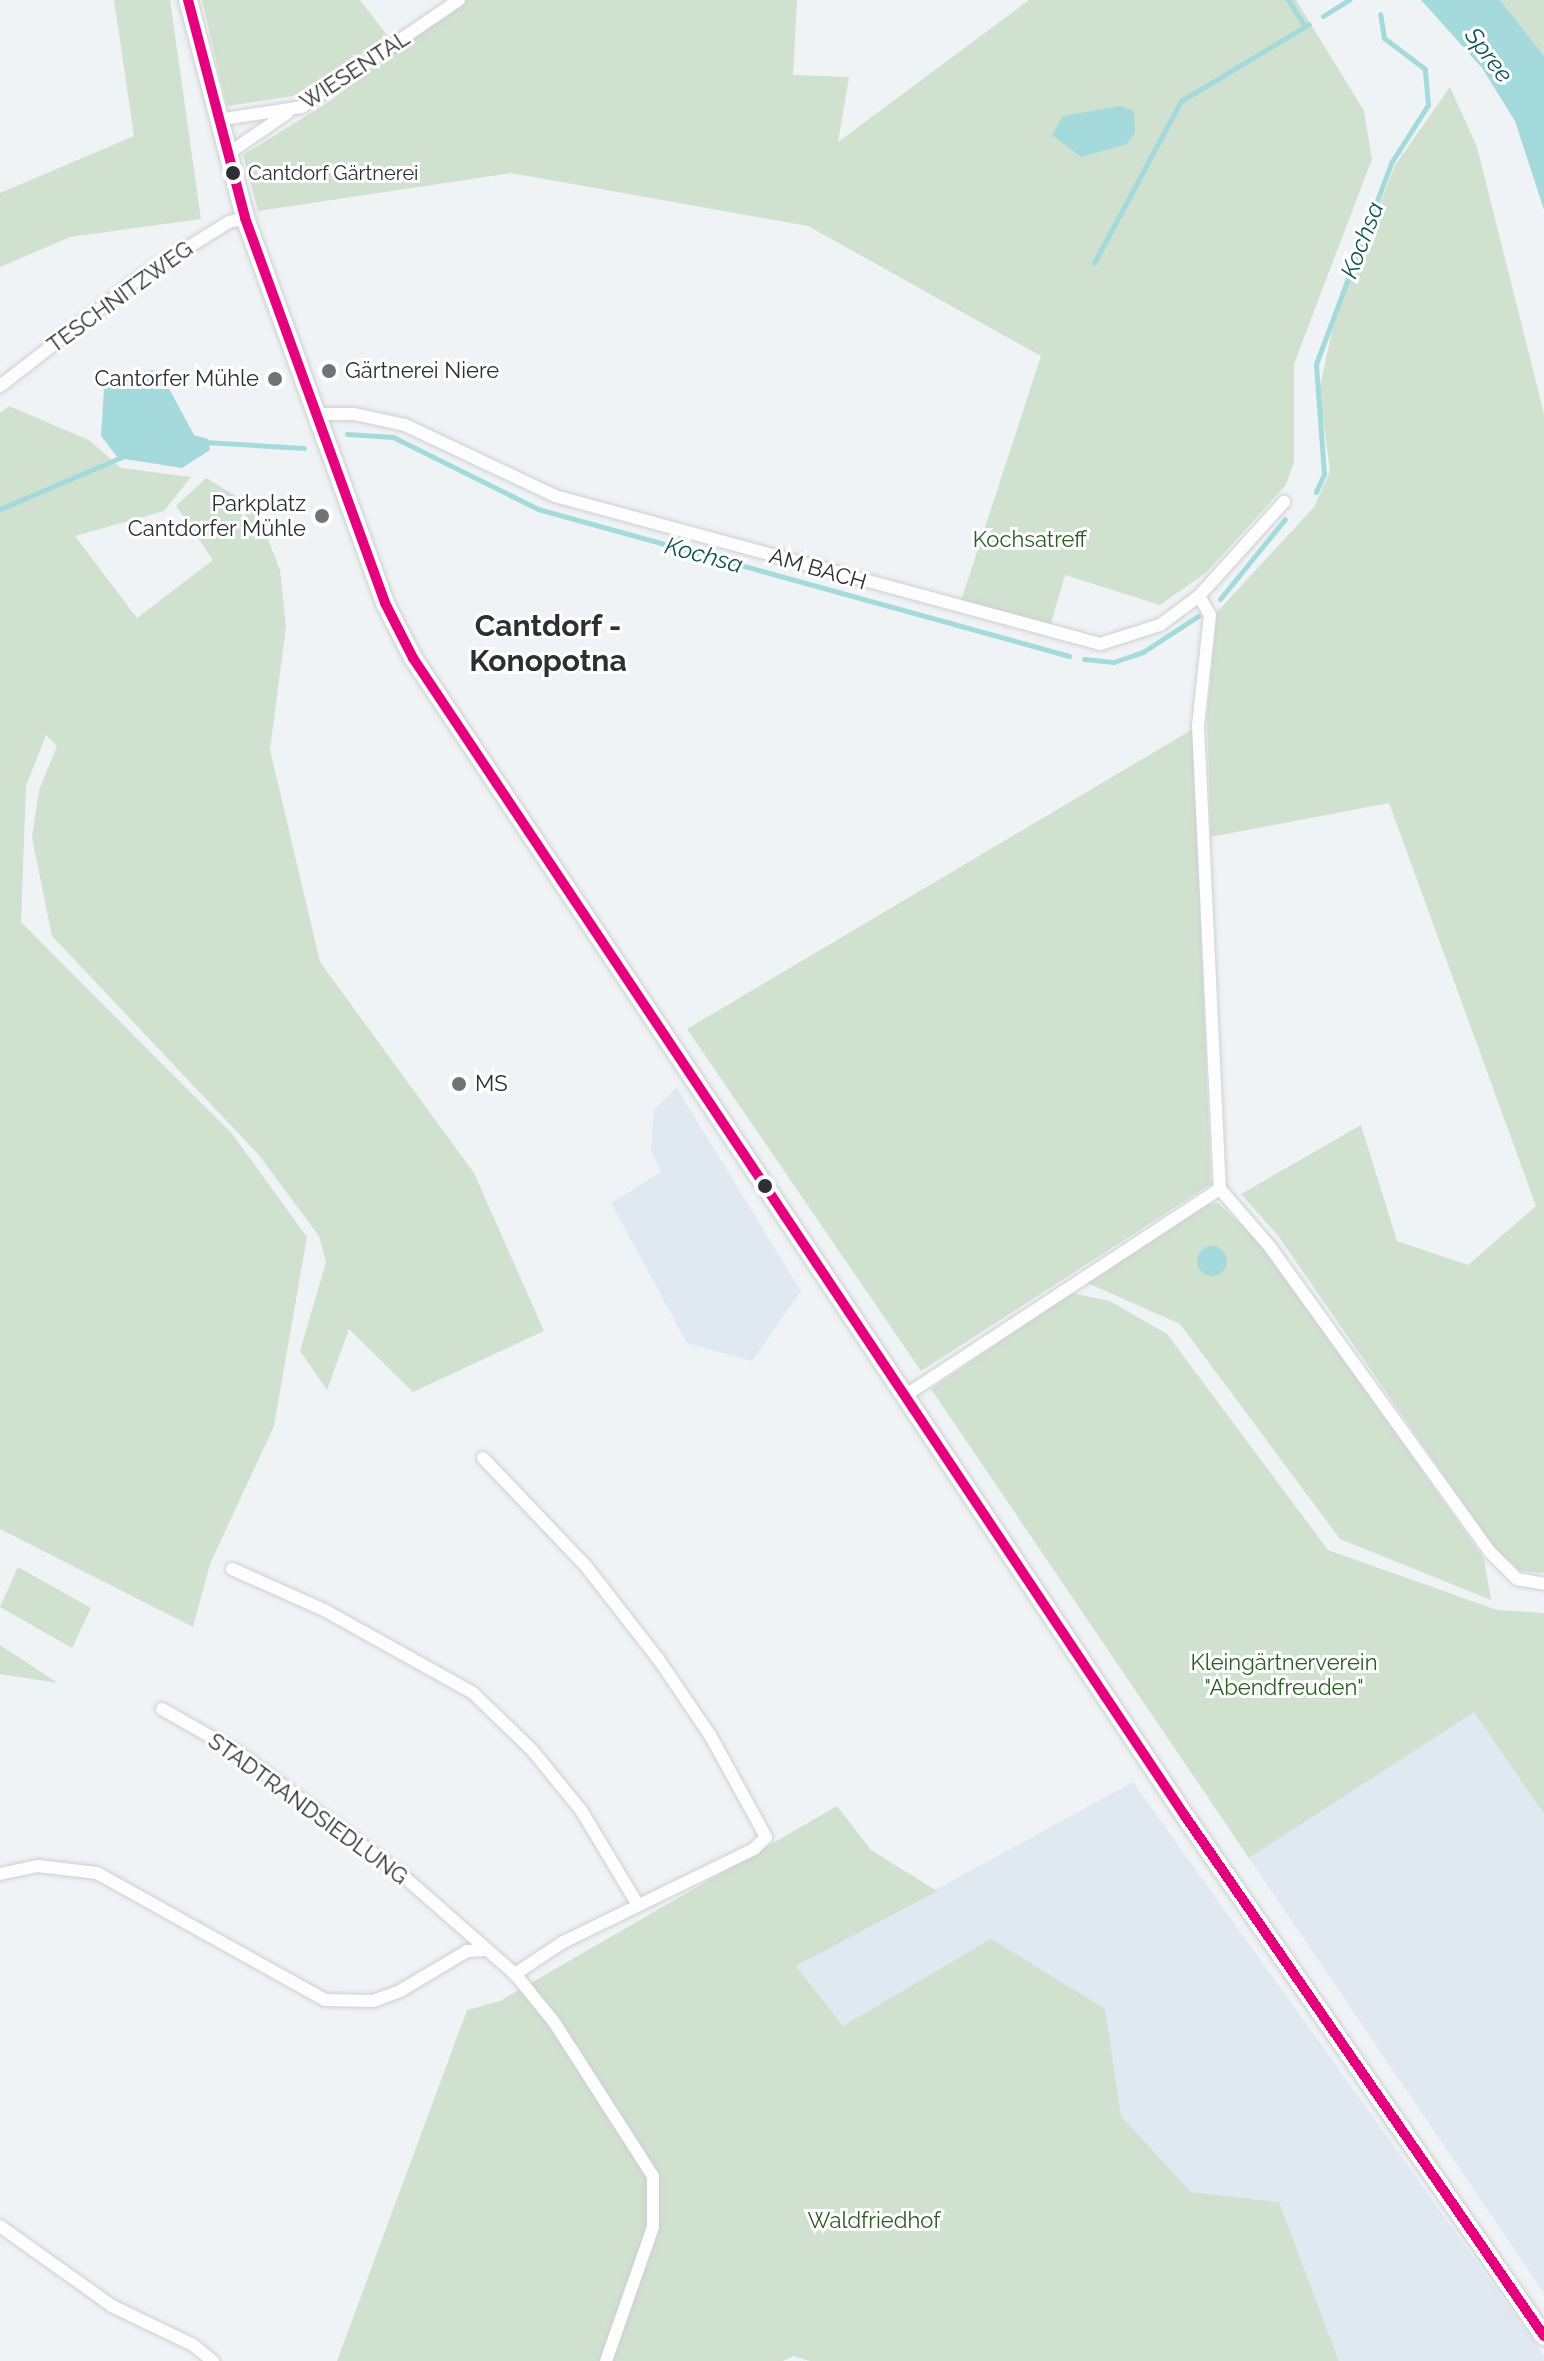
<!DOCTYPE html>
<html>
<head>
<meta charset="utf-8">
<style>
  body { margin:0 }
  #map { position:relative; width:1544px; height:2361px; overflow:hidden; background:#f0f3f6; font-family:Raleway,sans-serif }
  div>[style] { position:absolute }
  .built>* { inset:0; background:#e0e8f1 }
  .green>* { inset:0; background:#d0e1d0 }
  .water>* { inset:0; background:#a4dadb }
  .round { border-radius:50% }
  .stream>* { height:5px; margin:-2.5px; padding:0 2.5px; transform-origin:2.5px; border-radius:2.5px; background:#a4dadb }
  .roads { filter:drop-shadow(0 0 2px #cdd0d2) drop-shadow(0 0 2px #cdd0d2) }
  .minor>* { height:12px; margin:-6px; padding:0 6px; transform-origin:6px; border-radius:6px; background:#fdfdfe }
  .secondary>* { height:18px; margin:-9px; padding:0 9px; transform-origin:9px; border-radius:9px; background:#fdfdfe }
  .bus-1>* { height:10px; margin:-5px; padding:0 5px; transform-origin:5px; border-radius:5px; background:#e5007d }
  .dots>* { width:22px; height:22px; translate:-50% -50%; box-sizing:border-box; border:4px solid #fff; border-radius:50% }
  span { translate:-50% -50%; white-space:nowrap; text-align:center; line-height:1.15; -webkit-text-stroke:6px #fff; paint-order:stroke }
  .bus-label { font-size:20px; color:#2d2f32 }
  .left { translate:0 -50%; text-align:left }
  .street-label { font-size:22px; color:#2d2f32 }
  .poi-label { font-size:22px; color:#2d2f32 }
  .right { translate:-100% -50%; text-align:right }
  .park-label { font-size:22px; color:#2a5e23 }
  .water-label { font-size:24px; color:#125555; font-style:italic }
  .district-label { font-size:30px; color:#2d2f32; font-weight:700 }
</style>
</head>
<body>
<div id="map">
  <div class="built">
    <div style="clip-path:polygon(676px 1087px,801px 1291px,752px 1361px,687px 1343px,611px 1203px,661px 1172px,651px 1150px,654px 1110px)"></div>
    <div style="clip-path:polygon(1474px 1711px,1544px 1814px,1544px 2293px,1249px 1858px)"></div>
    <div style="clip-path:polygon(1133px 1782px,1544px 2356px,1544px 2361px,1339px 2361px,1279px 2202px,1191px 2192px,1121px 2116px,1104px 2009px,843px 2026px,796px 1966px)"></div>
  </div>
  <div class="green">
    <div style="clip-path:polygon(114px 0,170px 0,201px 219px,70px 237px,0 267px,0 193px,134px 136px)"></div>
    <div style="clip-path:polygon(202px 0,360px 0,387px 35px,307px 94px,227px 106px)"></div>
    <div style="clip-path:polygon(465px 0,797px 0,793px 75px,849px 77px,838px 142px,1029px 0,1296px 0,1364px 111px,1372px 159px,1294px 364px,1294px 462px,1286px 485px,1207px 572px,1160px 605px,1065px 575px,1049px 630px,960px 604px,1041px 356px,808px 226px,511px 173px,258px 211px,243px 155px,330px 101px)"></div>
    <div style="clip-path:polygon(1500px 0,1544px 0,1544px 56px)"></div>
    <div style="clip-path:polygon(1450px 87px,1477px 147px,1544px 414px,1544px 1573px,1520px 1571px,1492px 1545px,1279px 1237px,1241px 1194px,1361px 1125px,1397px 1241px,1468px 1265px,1536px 1206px,1389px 803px,1211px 837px,1207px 717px,1217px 612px,1314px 507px,1330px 471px,1319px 391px,1335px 317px,1395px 165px)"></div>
    <div style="clip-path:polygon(9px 406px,89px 440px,121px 468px,191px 477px,164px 511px,75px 536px,137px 618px,213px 560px,176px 506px,206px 478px,256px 508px,280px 570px,286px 627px,270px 750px,320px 962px,474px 1173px,544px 1331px,413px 1392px,349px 1329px,327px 1390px,300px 1351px,326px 1262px,319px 1236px,258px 1154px,52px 936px,32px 838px,39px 790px,57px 746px,46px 735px,26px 786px,21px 922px,233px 1135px,307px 1237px,274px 1426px,210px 1564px,193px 1627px,0 1529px,0 413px)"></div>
    <div style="clip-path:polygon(1193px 729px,1211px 1184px,921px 1371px,687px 1029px)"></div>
    <div style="clip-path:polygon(1218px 1203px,1264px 1246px,1484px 1559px,1491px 1600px,1340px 1539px,1180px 1324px,1085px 1282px,1206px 1204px)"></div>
    <div style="clip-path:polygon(1071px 1293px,1110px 1301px,1167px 1334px,1328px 1550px,1497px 1610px,1544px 1613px,1544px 1814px,1474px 1712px,1249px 1858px,931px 1389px)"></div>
    <div style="clip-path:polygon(18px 1567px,91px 1608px,72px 1648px,0 1607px)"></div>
    <div style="clip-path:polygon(0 1645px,58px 1683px,0 1674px)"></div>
    <div style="clip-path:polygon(837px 1806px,871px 1850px,937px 1891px,796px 1966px,843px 2026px,991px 1939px,1105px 2009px,1121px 2116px,1191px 2192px,1279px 2202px,1339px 2361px,810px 2361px,793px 2356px,783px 2361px,337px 2361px,467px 2010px,500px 2001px)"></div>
  </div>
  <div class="water">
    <div style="clip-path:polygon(1421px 0,1500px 0,1544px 56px,1544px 210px,1515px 121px,1482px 68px)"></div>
    <div style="clip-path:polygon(1120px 106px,1134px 111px,1135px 132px,1127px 144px,1081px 157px,1052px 135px,1063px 116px)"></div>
    <div style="clip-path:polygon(154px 370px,164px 379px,194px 435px,208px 439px,210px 450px,182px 468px,118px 458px,101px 436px,104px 389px,135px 372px)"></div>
    <div class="round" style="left:1197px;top:1246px;width:30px;height:30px"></div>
  </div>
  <div class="stream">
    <div style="left:1288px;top:0;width:31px;rotate:57deg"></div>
    <div style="left:1323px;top:16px;width:31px;rotate:-32deg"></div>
    <div style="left:1094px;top:263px;width:184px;rotate:-61.8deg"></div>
    <div style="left:1181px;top:101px;width:149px;rotate:-31deg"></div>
    <div style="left:347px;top:434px;width:46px;rotate:3.7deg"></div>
    <div style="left:393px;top:437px;width:162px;rotate:26.4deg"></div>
    <div style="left:538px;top:509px;width:551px;rotate:15.47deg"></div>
    <div style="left:205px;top:442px;width:99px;rotate:3.5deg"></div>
    <div style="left:1316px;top:492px;width:20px;rotate:-66deg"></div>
    <div style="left:1324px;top:474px;width:110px;rotate:-94.2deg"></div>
    <div style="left:1316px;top:364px;width:215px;rotate:-69.5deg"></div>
    <div style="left:1391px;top:163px;width:69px;rotate:-57.5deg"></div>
    <div style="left:1428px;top:105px;width:36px;rotate:-95deg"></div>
    <div style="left:1425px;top:69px;width:51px;rotate:-142.9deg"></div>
    <div style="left:1384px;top:38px;width:24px;rotate:-99deg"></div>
    <div style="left:0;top:509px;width:135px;rotate:-23.1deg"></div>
    <div style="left:1220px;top:599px;width:103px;rotate:-50.9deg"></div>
    <div style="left:1084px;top:659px;width:30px;rotate:6deg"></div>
    <div style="left:1114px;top:662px;width:31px;rotate:-19deg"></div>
    <div style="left:1143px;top:652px;width:66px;rotate:-33.2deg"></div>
  </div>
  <div class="roads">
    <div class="minor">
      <div style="left:217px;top:120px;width:86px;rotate:-8.7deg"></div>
      <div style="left:302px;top:107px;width:190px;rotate:-34.3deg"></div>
      <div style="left:226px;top:155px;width:74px;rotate:-34.5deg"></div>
      <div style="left:0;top:386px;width:176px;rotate:-37.8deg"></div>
      <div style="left:139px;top:278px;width:106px;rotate:-31.9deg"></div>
      <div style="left:229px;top:222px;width:16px;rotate:-14deg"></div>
      <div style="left:314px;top:414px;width:40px"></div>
      <div style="left:354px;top:414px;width:52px;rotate:12.2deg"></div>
      <div style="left:405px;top:425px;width:166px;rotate:25.3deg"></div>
      <div style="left:555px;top:496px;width:565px;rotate:15.19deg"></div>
      <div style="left:1100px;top:644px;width:63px;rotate:-17.6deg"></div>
      <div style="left:1160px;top:625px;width:49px;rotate:-36.6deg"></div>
      <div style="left:1199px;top:596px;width:127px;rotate:-47.9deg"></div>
      <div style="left:1199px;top:596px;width:22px;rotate:60deg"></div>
      <div style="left:1210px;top:615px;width:111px;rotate:96.2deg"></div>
      <div style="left:1198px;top:725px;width:465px;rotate:87.3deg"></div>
      <div style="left:1220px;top:1189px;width:77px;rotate:49.2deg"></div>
      <div style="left:1270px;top:1247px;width:377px;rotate:54.2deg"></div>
      <div style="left:1491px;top:1553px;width:37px;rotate:45deg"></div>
      <div style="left:1517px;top:1579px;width:27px;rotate:10deg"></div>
      <div style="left:906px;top:1395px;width:376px;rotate:-33.3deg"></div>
      <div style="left:483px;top:1458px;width:148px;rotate:46.4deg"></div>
      <div style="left:585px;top:1565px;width:120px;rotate:52.1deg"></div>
      <div style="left:659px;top:1660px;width:91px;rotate:55.8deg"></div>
      <div style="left:710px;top:1735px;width:116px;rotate:61.2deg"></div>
      <div style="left:766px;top:1837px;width:17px;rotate:135deg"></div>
      <div style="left:754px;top:1849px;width:212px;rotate:154deg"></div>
      <div style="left:563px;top:1942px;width:58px;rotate:146.3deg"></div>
      <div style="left:232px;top:1569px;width:101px;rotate:24deg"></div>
      <div style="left:324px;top:1610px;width:171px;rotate:29.1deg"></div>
      <div style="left:473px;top:1693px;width:82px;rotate:44deg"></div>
      <div style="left:532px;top:1750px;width:77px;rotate:50.8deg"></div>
      <div style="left:581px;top:1810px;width:111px;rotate:59deg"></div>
      <div style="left:162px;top:1709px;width:89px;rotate:29.7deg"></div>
      <div style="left:239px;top:1753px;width:202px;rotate:36.8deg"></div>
      <div style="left:401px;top:1874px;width:152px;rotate:41.3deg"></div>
      <div style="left:515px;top:1974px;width:62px;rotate:50.9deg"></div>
      <div style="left:554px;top:2022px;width:183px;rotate:57.3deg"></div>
      <div style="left:653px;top:2176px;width:51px;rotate:90deg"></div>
      <div style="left:653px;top:2227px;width:142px;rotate:109.3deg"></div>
      <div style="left:0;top:1874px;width:39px;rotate:-12deg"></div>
      <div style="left:38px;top:1866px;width:59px;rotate:6.8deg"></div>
      <div style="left:97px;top:1873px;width:261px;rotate:29.1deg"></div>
      <div style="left:325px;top:2000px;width:48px;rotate:1.2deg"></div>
      <div style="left:373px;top:2001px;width:29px;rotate:-20deg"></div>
      <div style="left:400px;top:1991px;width:78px;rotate:-30.8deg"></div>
      <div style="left:467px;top:1951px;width:17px;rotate:-3deg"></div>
      <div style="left:0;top:2226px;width:138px;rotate:35.5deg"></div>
      <div style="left:112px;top:2306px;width:90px;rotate:25.7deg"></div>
      <div style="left:193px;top:2345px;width:26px;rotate:39deg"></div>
    </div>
    <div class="secondary">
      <div style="left:188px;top:0;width:225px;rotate:75.3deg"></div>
      <div style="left:245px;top:218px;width:410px;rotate:70deg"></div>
      <div style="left:385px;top:603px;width:62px;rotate:63deg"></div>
      <div style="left:413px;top:658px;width:1392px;rotate:56.31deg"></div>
      <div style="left:1185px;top:1816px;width:632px;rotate:55.38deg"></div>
    </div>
  </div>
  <div class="bus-1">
    <div style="left:188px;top:0;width:225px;rotate:75.3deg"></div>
    <div style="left:245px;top:218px;width:410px;rotate:70deg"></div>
    <div style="left:385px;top:603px;width:62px;rotate:63deg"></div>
    <div style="left:413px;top:658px;width:1392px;rotate:56.31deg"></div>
    <div style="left:1185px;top:1816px;width:632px;rotate:55.38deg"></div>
  </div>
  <div class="dots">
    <div style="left:233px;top:173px;background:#2d2f32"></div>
    <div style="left:329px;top:371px;background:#717477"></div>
    <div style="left:275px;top:379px;background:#717477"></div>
    <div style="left:322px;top:516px;background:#717477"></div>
    <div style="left:459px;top:1084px;background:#717477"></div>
    <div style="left:765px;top:1186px;background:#2d2f32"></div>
  </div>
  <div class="bus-label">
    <span class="left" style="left:248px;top:173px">Cantdorf Gärtnerei</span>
  </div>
  <div class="street-label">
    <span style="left:355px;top:70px;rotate:-33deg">WIESENTAL</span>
    <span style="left:120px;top:297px;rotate:-36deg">TESCHNITZWEG</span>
    <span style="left:818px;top:569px;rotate:16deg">AM BACH</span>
    <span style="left:308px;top:1809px;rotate:36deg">STADTRANDSIEDLUNG</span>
  </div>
  <div class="poi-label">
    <span class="left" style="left:345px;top:371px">Gärtnerei Niere</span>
    <span class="right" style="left:259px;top:379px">Cantorfer Mühle</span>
    <span class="right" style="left:306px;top:516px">Parkplatz<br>Cantdorfer Mühle</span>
    <span class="left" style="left:475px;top:1084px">MS</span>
  </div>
  <div class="park-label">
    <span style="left:1030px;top:540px">Kochsatreff</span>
    <span style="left:1284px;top:1675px">Kleingärtnerverein<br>"Abendfreuden"</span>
    <span style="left:874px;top:2221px">Waldfriedhof</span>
  </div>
  <div class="water-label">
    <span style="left:1489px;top:55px;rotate:53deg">Spree</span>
    <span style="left:1362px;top:240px;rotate:-69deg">Kochsa</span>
    <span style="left:704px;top:555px;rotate:15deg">Kochsa</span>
  </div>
  <div class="district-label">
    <span style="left:548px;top:643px">Cantdorf -<br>Konopotna</span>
  </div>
</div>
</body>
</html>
